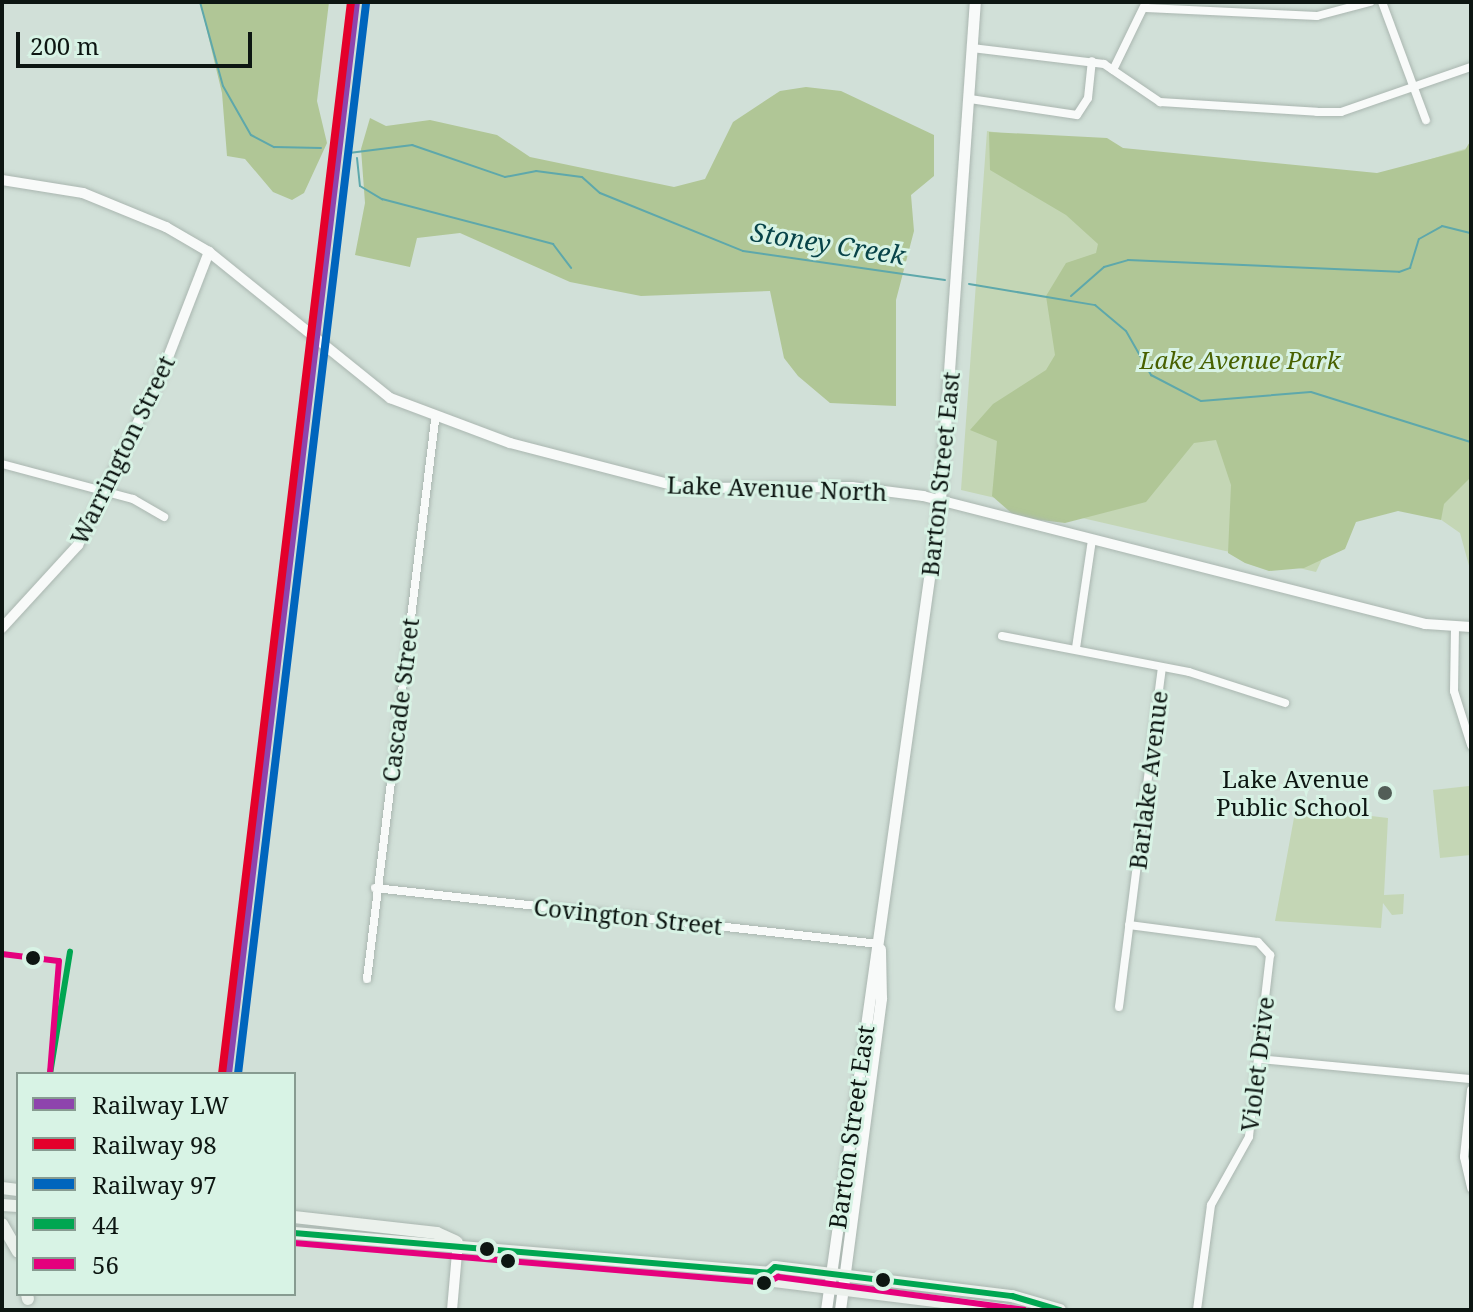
<!DOCTYPE html>
<html>
<head>
<meta charset="utf-8">
<style>
  body { margin:0 }
  #map { position:relative; width:1473px; height:1312px; overflow:hidden; background:#d1e0d8; font-family:"Noto Serif",serif }
  div>[style] { position:absolute }
  .green>* { inset:0; background:#c4d6b5 }
  .forest>* { inset:0; background:#b0c696 }
  .stream>* { height:2px; margin:-1px; padding:0 1px; transform-origin:1px; border-radius:1px; background:#5ea8ab }
  .roads { filter:drop-shadow(0 0 2px #aab6b0) drop-shadow(0 0 2px #aab6b0) }
  .minor>* { height:8px; margin:-4px; padding:0 4px; transform-origin:4px; border-radius:4px; background:#f8faf9 }
  .tertiary>* { height:10px; margin:-5px; padding:0 5px; transform-origin:5px; border-radius:5px; background:#f8faf9 }
  .secondary>* { height:11px; margin:-5.5px; padding:0 5.5px; transform-origin:5.5px; border-radius:5.5px; background:#f8faf9 }
  .primary>* { height:12px; margin:-6px; padding:0 6px; transform-origin:6px; border-radius:6px; background:#ebf1ec }
  .bus-1>* { height:6px; margin:-3px; padding:0 3px; transform-origin:3px; border-radius:3px; background:#00a651 }
  .bus-2>* { height:6px; margin:-3px; padding:0 3px; transform-origin:3px; border-radius:3px; background:#e5007d }
  .rail-1>* { height:8px; margin:-4px; padding:0 4px; transform-origin:4px; border-radius:4px; background:#8e44ad }
  .rail-2>* { height:8px; margin:-4px; padding:0 4px; transform-origin:4px; border-radius:4px; background:#e4002b }
  .rail-3>* { height:8px; margin:-4px; padding:0 4px; transform-origin:4px; border-radius:4px; background:#0065bd }
  .dots>* { width:22px; height:22px; translate:-50% -50%; box-sizing:border-box; border:4px solid #d8f3e5; border-radius:50% }
  span { translate:-50% -50%; white-space:nowrap; text-align:center; line-height:1.15; -webkit-text-stroke:6px #d8f3e5; paint-order:stroke }
  .park-label { font-size:24px; color:#486101; font-style:italic }
  .street-label { font-size:24px; color:#0d1612 }
  .poi-label { font-size:24px; color:#0d1612 }
  .right { translate:-100% -50%; text-align:right }
  .water-label { font-size:26px; color:#084449; font-style:italic }
  .frame { position:absolute; inset:0; border:4px solid #0d1612; pointer-events:none }
  .legend { position:absolute; left:16px; top:1072px; width:280px; height:224px; box-sizing:border-box; background:#d8f3e5; border:2px solid #879b91; margin:0; padding:10px 14px; list-style:none; font-size:24px; color:#0d1612 }
  .legend li { display:flex; align-items:center; gap:16px; height:40px }
  .legend b { width:40px; border:2px solid #879b91 }
  .scale { position:absolute; left:16px; top:32px; width:236px; height:36px; box-sizing:border-box; border:4px solid #0d1612; border-top:0; padding-left:10px; font-size:24px; line-height:28px; white-space:nowrap; color:#0d1612; -webkit-text-stroke:6px #d8f3e5; paint-order:stroke }
</style>
</head>
<body>
<div id="map">
  <div class="green">
    <div style="clip-path:polygon(987px 131px,1351px 183px,1471px 147px,1471px 573px,1460px 533px,1410px 498px,1339px 523px,1316px 572px,961px 490px)"></div>
    <div style="clip-path:polygon(1469px 786px,1471px 855px,1440px 858px,1433px 790px)"></div>
    <div style="clip-path:polygon(1296px 807px,1388px 818px,1384px 895px,1404px 894px,1403px 914px,1392px 915px,1383px 903px,1381px 928px,1275px 921px)"></div>
  </div>
  <div class="forest">
    <div style="clip-path:polygon(200px 2px,329px 2px,317px 101px,327px 143px,304px 193px,292px 200px,273px 192px,245px 159px,227px 156px,222px 93px)"></div>
    <div style="clip-path:polygon(806px 87px,841px 91px,934px 135px,934px 176px,911px 195px,914px 231px,896px 300px,896px 406px,830px 403px,798px 376px,784px 358px,770px 291px,641px 296px,570px 282px,460px 233px,417px 238px,410px 267px,355px 255px,365px 203px,361px 149px,370px 118px,386px 126px,430px 120px,497px 135px,530px 157px,674px 187px,705px 179px,733px 122px,780px 91px)"></div>
    <div style="clip-path:polygon(989px 132px,1107px 138px,1123px 148px,1377px 173px,1465px 150px,1471px 140px,1471px 477px,1444px 504px,1441px 520px,1398px 511px,1356px 522px,1345px 549px,1304px 568px,1269px 571px,1245px 563px,1228px 553px,1231px 485px,1216px 440px,1194px 443px,1146px 502px,1065px 523px,1016px 517px,992px 496px,997px 441px,970px 430px,993px 404px,1046px 370px,1055px 355px,1046px 296px,1066px 263px,1096px 253px,1098px 244px,1066px 215px,990px 170px)"></div>
  </div>
  <div class="stream">
    <div style="left:200px;top:2px;width:87px;rotate:74.7deg"></div>
    <div style="left:223px;top:86px;width:56px;rotate:60.3deg"></div>
    <div style="left:251px;top:135px;width:26px;rotate:28deg"></div>
    <div style="left:274px;top:147px;width:47px;rotate:1.2deg"></div>
    <div style="left:349px;top:153px;width:64px;rotate:-7.2deg"></div>
    <div style="left:412px;top:145px;width:98px;rotate:19deg"></div>
    <div style="left:505px;top:177px;width:32px;rotate:-11deg"></div>
    <div style="left:536px;top:171px;width:46px;rotate:7.4deg"></div>
    <div style="left:582px;top:177px;width:24px;rotate:42deg"></div>
    <div style="left:600px;top:193px;width:154px;rotate:22.1deg"></div>
    <div style="left:743px;top:251px;width:204px;rotate:8.2deg"></div>
    <div style="left:357px;top:158px;width:28px;rotate:84deg"></div>
    <div style="left:360px;top:186px;width:26px;rotate:31deg"></div>
    <div style="left:382px;top:199px;width:177px;rotate:14.7deg"></div>
    <div style="left:553px;top:244px;width:30px;rotate:53deg"></div>
    <div style="left:969px;top:284px;width:128px;rotate:9.5deg"></div>
    <div style="left:1095px;top:305px;width:40px;rotate:40deg"></div>
    <div style="left:1126px;top:331px;width:51px;rotate:60.4deg"></div>
    <div style="left:1151px;top:375px;width:56px;rotate:27.5deg"></div>
    <div style="left:1201px;top:401px;width:110px;rotate:-4.7deg"></div>
    <div style="left:1311px;top:392px;width:168px;rotate:17.4deg"></div>
    <div style="left:1071px;top:296px;width:44px;rotate:-41.3deg"></div>
    <div style="left:1104px;top:267px;width:25px;rotate:-16deg"></div>
    <div style="left:1128px;top:260px;width:271px;rotate:2.5deg"></div>
    <div style="left:1399px;top:272px;width:12px;rotate:-20deg"></div>
    <div style="left:1410px;top:268px;width:30px;rotate:-73deg"></div>
    <div style="left:1419px;top:239px;width:26px;rotate:-29deg"></div>
    <div style="left:1442px;top:226px;width:30px;rotate:14deg"></div>
  </div>
  <div class="roads">
    <div class="minor">
      <div style="left:1382px;top:2px;width:126px;rotate:69.6deg"></div>
      <div style="left:1146px;top:8px;width:171px;rotate:2.7deg"></div>
      <div style="left:1317px;top:16px;width:55px;rotate:-14.8deg"></div>
      <div style="left:972px;top:48px;width:133px;rotate:6.9deg"></div>
      <div style="left:1104px;top:64px;width:68px;rotate:34.2deg"></div>
      <div style="left:1160px;top:102px;width:157px;rotate:3.6deg"></div>
      <div style="left:1317px;top:112px;width:24px"></div>
      <div style="left:1341px;top:112px;width:138px;rotate:-19.1deg"></div>
      <div style="left:1113px;top:70px;width:76px;rotate:-64.1deg"></div>
      <div style="left:970px;top:99px;width:108px;rotate:8.5deg"></div>
      <div style="left:1077px;top:115px;width:20px;rotate:-57deg"></div>
      <div style="left:1088px;top:98px;width:37px;rotate:-84deg"></div>
      <div style="left:2px;top:464px;width:136px;rotate:15deg"></div>
      <div style="left:133px;top:499px;width:36px;rotate:30deg"></div>
      <div style="left:1455px;top:628px;width:63px;rotate:90.9deg"></div>
      <div style="left:1454px;top:691px;width:57px;rotate:72.5deg"></div>
      <div style="left:1002px;top:636px;width:190px;rotate:10.9deg"></div>
      <div style="left:1189px;top:672px;width:101px;rotate:17.9deg"></div>
      <div style="left:1076px;top:648px;width:109px;rotate:-81.6deg"></div>
      <div style="left:375px;top:888px;width:507px;rotate:6.34deg"></div>
      <div style="left:1129px;top:925px;width:130px;rotate:7.5deg"></div>
      <div style="left:1258px;top:942px;width:18px;rotate:47deg"></div>
      <div style="left:1270px;top:955px;width:183px;rotate:96.6deg"></div>
      <div style="left:1249px;top:1137px;width:78px;rotate:119.2deg"></div>
      <div style="left:1211px;top:1205px;width:106px;rotate:97.6deg"></div>
      <div style="left:367px;top:979px;width:563px;rotate:-83.06deg"></div>
      <div style="left:1119px;top:1007px;width:342px;rotate:-82.8deg"></div>
      <div style="left:1259px;top:1059px;width:213px;rotate:5.4deg"></div>
      <div style="left:1471px;top:1090px;width:67px;rotate:96deg"></div>
      <div style="left:1464px;top:1157px;width:32px;rotate:77deg"></div>
    </div>
    <div class="tertiary">
      <div style="left:2px;top:180px;width:82px;rotate:9.1deg"></div>
      <div style="left:83px;top:193px;width:90px;rotate:22.3deg"></div>
      <div style="left:166px;top:227px;width:50px;rotate:30.2deg"></div>
      <div style="left:209px;top:252px;width:233px;rotate:38.9deg"></div>
      <div style="left:390px;top:398px;width:128px;rotate:20.6deg"></div>
      <div style="left:510px;top:443px;width:180px;rotate:14.5deg"></div>
      <div style="left:684px;top:488px;width:168px;rotate:-0.3deg"></div>
      <div style="left:852px;top:487px;width:72px;rotate:7.2deg"></div>
      <div style="left:923px;top:496px;width:518px;rotate:14.3deg"></div>
      <div style="left:1425px;top:624px;width:46px;rotate:3.7deg"></div>
      <div style="left:2px;top:628px;width:113px;rotate:-47.5deg"></div>
      <div style="left:78px;top:545px;width:191px;rotate:-64deg"></div>
      <div style="left:162px;top:373px;width:130px;rotate:-68.8deg"></div>
      <div style="left:452px;top:1310px;width:68px;rotate:-85deg"></div>
    </div>
    <div class="secondary">
      <div style="left:826px;top:1310px;width:818px;rotate:-81.99deg"></div>
      <div style="left:940px;top:500px;width:499px;rotate:-86deg"></div>
      <div style="left:840px;top:1310px;width:315px;rotate:-82.5deg"></div>
      <div style="left:881px;top:998px;width:49px;rotate:-91.2deg"></div>
    </div>
    <div class="primary">
      <div style="left:2px;top:1188px;width:16px;rotate:7deg"></div>
      <div style="left:2px;top:1205px;width:16px;rotate:4deg"></div>
      <div style="left:294px;top:1217px;width:144px;rotate:6.4deg"></div>
      <div style="left:437px;top:1233px;width:20px;rotate:24deg"></div>
      <div style="left:2px;top:1224px;width:32px;rotate:60deg"></div>
      <div style="left:294px;top:1233px;width:476px;rotate:4.8deg"></div>
      <div style="left:768px;top:1273px;width:9px;rotate:-41deg"></div>
      <div style="left:775px;top:1267px;width:239px;rotate:7deg"></div>
      <div style="left:1012px;top:1296px;width:50px;rotate:16.3deg"></div>
      <div style="left:768px;top:1273px;width:10px;rotate:53deg"></div>
      <div style="left:774px;top:1281px;width:235px;rotate:7.1deg"></div>
      <div style="left:27px;top:1294px;width:5px;rotate:79deg"></div>
    </div>
  </div>
  <div class="bus-1">
    <div style="left:50px;top:1074px;width:124px;rotate:-80.7deg"></div>
    <div style="left:294px;top:1233px;width:476px;rotate:4.8deg"></div>
    <div style="left:768px;top:1273px;width:9px;rotate:-41deg"></div>
    <div style="left:775px;top:1267px;width:239px;rotate:7deg"></div>
    <div style="left:1012px;top:1296px;width:50px;rotate:16.3deg"></div>
  </div>
  <div class="bus-2">
    <div style="left:2px;top:954px;width:57px;rotate:7deg"></div>
    <div style="left:59px;top:961px;width:112px;rotate:94.6deg"></div>
    <div style="left:294px;top:1243px;width:475px;rotate:4.8deg"></div>
    <div style="left:767px;top:1283px;width:13px;rotate:-29deg"></div>
    <div style="left:778px;top:1277px;width:248px;rotate:7.6deg"></div>
  </div>
  <div class="rail-1">
    <div style="left:228px;top:1074px;width:1080px;rotate:-83.19deg"></div>
  </div>
  <div class="rail-2">
    <div style="left:222px;top:1074px;width:1080px;rotate:-83.14deg"></div>
  </div>
  <div class="rail-3">
    <div style="left:238px;top:1074px;width:1079px;rotate:-83.18deg"></div>
  </div>
  <div class="dots">
    <div style="left:1385px;top:793px;background:#525d57"></div>
    <div style="left:33px;top:958px;background:#0d1612"></div>
    <div style="left:487px;top:1249px;background:#0d1612"></div>
    <div style="left:508px;top:1261px;background:#0d1612"></div>
    <div style="left:883px;top:1280px;background:#0d1612"></div>
    <div style="left:764px;top:1283px;background:#0d1612"></div>
  </div>
  <div class="park-label">
    <span style="left:1240px;top:360px">Lake Avenue Park</span>
  </div>
  <div class="street-label">
    <span style="left:122px;top:450px;rotate:-64deg">Warrington Street</span>
    <span style="left:940px;top:474px;rotate:-84deg">Barton Street East</span>
    <span style="left:777px;top:488px;rotate:2deg">Lake Avenue North</span>
    <span style="left:400px;top:700px;rotate:-83deg">Cascade Street</span>
    <span style="left:1148px;top:780px;rotate:-83deg">Barlake Avenue</span>
    <span style="left:628px;top:916px;rotate:6deg">Covington Street</span>
    <span style="left:1257px;top:1064px;rotate:-83deg">Violet Drive</span>
    <span style="left:851px;top:1127px;rotate:-82deg">Barton Street East</span>
  </div>
  <div class="poi-label">
    <span class="right" style="left:1369px;top:793px">Lake Avenue<br>Public School</span>
  </div>
  <div class="water-label">
    <span style="left:828px;top:244px;rotate:9deg">Stoney Creek</span>
  </div>
  <div class="frame"></div>
  <ul class="legend">
  <li><b style="height:10px;background:#8e44ad"></b>Railway LW</li>
  <li><b style="height:10px;background:#e4002b"></b>Railway 98</li>
  <li><b style="height:10px;background:#0065bd"></b>Railway 97</li>
  <li><b style="height:10px;background:#00a651"></b>44</li>
  <li><b style="height:10px;background:#e5007d"></b>56</li>
  </ul>
  <div class="scale">200 m</div>
</div>
</body>
</html>
